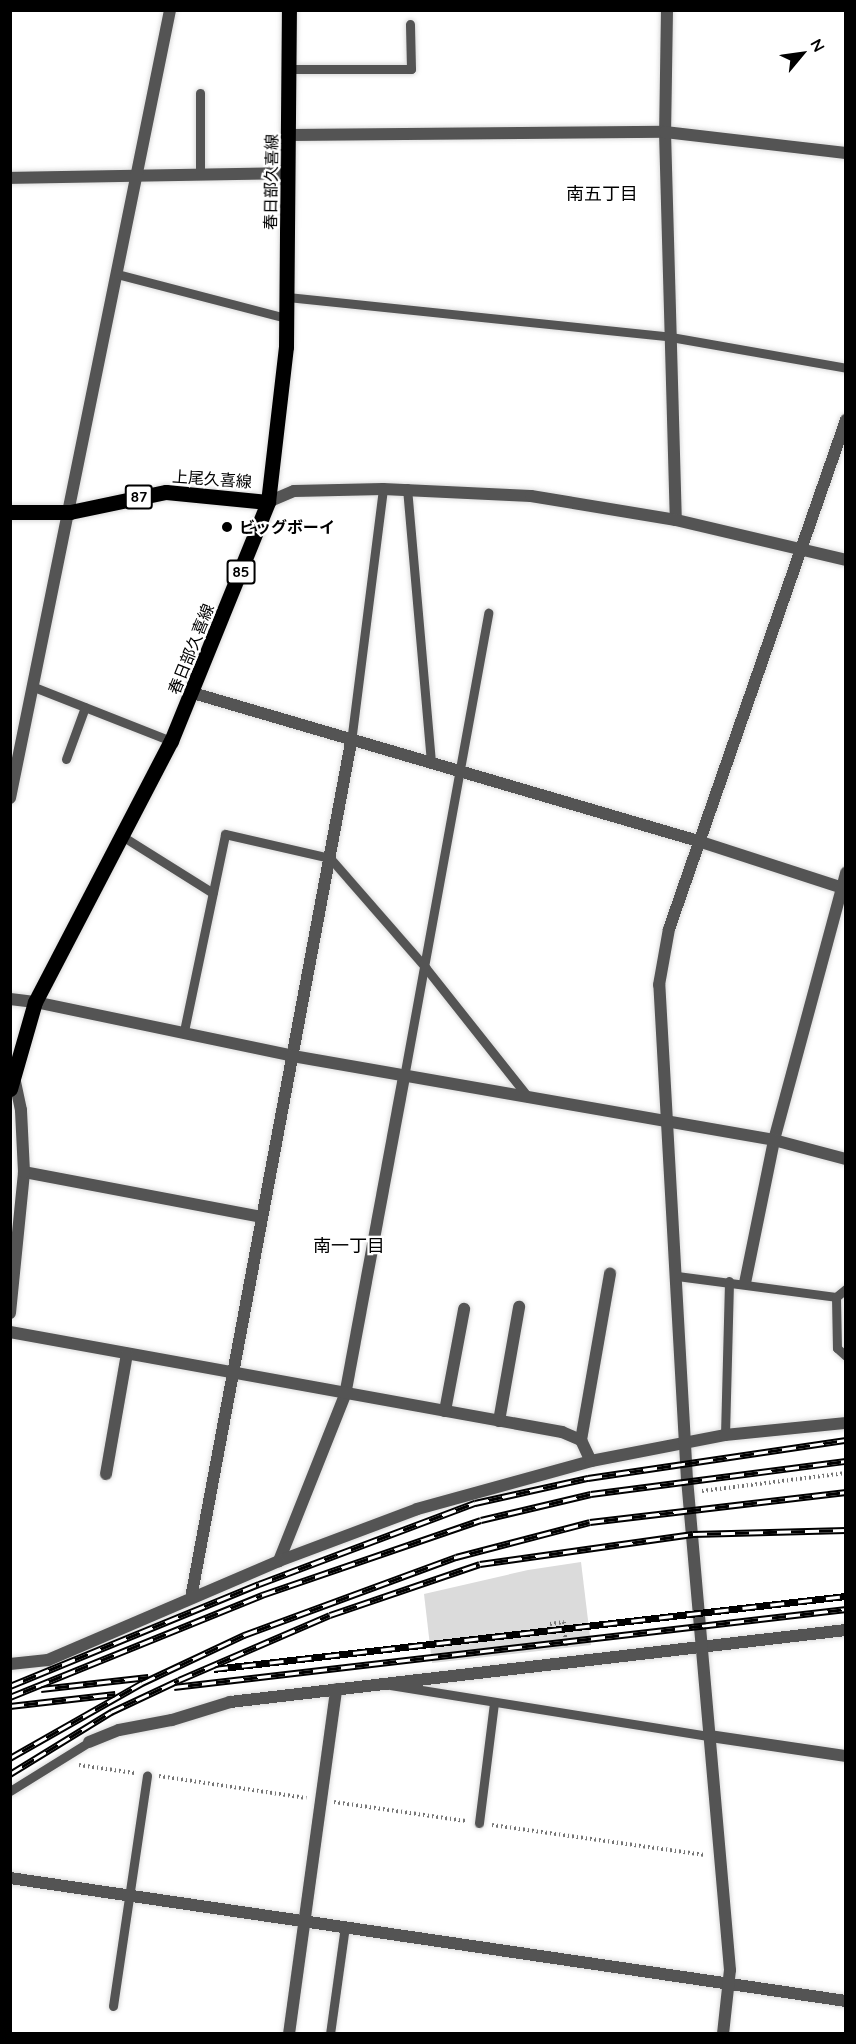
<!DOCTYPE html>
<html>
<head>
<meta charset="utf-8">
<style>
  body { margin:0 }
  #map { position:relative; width:856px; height:2044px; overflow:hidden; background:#fff; font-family:Quicksand,"Noto Sans JP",sans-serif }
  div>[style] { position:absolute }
  .green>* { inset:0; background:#dbdbdb }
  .path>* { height:4px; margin-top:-2px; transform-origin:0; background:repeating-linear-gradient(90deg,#767676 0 1.5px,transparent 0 4.5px) }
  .roads { filter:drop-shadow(0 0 2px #dbdbdb) drop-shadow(0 0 2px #dbdbdb) }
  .service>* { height:9px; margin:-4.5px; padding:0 4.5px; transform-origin:4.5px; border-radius:4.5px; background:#545454 }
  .minor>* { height:12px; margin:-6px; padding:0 6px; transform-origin:6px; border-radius:6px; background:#545454 }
  .tertiary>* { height:12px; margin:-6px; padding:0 6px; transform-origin:6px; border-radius:6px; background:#545454 }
  .primary>* { height:15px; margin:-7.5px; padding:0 7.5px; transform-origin:7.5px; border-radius:7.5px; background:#000 }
  .rail>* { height:7px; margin-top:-3.5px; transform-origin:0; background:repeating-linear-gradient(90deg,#fff 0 14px,#000 0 28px); box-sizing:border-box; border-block:2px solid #000 }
  .dots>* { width:16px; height:16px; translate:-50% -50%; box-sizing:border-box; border:3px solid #fff; border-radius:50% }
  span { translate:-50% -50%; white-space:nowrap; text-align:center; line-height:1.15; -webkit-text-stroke:4.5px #fff; paint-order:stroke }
  .shield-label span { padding:2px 4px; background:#fff; border:2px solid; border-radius:4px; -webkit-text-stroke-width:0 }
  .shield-label { font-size:15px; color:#000; font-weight:700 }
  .street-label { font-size:16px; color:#000 }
  .poi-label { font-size:16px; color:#000; font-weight:700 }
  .left { translate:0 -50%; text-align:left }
  .neighbourhood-label { font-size:18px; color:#000 }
  .frame { position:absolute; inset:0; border:12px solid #000; pointer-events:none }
  .north { position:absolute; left:772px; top:24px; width:60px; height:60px; -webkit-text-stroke:4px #fff; paint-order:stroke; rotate:61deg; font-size:16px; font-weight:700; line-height:24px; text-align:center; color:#000 }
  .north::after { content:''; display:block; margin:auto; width:21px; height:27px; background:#000; clip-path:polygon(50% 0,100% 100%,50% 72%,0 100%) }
</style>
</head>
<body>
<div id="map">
  <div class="green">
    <div style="clip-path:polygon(581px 1562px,591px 1645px,432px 1663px,424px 1594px,528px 1570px)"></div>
  </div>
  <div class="path">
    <div style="left:702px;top:1491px;width:145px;rotate:-7.1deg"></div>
    <div style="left:550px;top:1624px;width:14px;rotate:-8deg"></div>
    <div style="left:564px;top:1622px;width:27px;rotate:86deg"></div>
    <div style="left:79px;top:1765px;width:56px;rotate:8.3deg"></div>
    <div style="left:159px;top:1776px;width:149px;rotate:8.5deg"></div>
    <div style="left:334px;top:1802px;width:133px;rotate:8.2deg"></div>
    <div style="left:492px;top:1825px;width:215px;rotate:8deg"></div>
  </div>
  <div class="roads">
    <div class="service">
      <div style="left:289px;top:69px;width:122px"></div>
      <div style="left:411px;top:69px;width:45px;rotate:-91.3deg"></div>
      <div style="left:200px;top:93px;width:82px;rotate:90deg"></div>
      <div style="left:117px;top:274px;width:175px;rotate:14.6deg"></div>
      <div style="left:287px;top:297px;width:386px;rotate:5.9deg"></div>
      <div style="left:671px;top:337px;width:178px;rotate:10deg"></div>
      <div style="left:407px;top:488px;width:277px;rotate:85deg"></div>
      <div style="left:34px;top:687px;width:147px;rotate:21.5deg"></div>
      <div style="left:351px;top:742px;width:255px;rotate:-82.8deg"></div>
      <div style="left:66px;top:759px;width:55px;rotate:-69.9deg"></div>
      <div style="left:122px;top:836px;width:107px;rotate:32.1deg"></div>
      <div style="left:184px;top:1031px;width:201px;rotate:-78.2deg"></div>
      <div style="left:225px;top:834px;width:108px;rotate:12.9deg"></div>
      <div style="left:330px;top:858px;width:145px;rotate:48.9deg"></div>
      <div style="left:425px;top:967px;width:167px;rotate:51.6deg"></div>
      <div style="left:404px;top:1077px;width:472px;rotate:-79.7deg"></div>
      <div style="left:677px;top:1276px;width:160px;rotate:7.5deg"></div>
      <div style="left:836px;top:1297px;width:13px;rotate:-39deg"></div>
      <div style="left:836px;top:1297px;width:51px;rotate:88.9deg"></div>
      <div style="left:837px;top:1348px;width:12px;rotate:42deg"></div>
      <div style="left:725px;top:1435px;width:154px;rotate:-88.5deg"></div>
      <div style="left:390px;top:1685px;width:324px;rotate:9.1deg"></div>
      <div style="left:10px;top:1791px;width:93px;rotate:-31.8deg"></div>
      <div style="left:479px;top:1823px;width:121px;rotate:-82.9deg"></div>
      <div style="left:113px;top:2006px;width:233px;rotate:-81.6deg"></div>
      <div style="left:330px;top:2034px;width:109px;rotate:-82.1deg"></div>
    </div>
    <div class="minor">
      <div style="left:667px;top:10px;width:122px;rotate:90.9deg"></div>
      <div style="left:665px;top:132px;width:388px;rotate:88.4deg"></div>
      <div style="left:289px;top:135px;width:376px;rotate:-0.5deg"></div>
      <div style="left:665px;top:132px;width:182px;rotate:6.6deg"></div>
      <div style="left:10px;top:178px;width:279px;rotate:-1deg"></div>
      <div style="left:193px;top:693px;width:526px;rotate:16.33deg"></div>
      <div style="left:698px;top:841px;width:156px;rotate:18deg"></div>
      <div style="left:10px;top:798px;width:804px;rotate:-78.52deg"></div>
      <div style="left:10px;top:999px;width:25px;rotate:7deg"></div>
      <div style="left:404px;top:1077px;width:323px;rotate:100.5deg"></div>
      <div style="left:345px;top:1395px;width:179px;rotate:111.7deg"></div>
      <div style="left:279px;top:1561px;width:147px;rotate:-20.6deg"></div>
      <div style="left:417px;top:1509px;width:180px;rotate:-15.4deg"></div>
      <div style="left:24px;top:1172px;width:242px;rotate:10.7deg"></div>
      <div style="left:745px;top:1283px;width:146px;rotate:-78.5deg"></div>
      <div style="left:774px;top:1140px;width:277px;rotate:-74.9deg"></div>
      <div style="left:10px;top:1313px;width:142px;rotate:-84.3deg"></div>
      <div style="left:24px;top:1172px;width:62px;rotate:-92.8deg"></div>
      <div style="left:21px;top:1110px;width:35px;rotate:-102deg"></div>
      <div style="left:10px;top:1332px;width:561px;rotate:10.27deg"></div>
      <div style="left:562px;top:1432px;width:21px;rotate:23deg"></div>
      <div style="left:581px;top:1440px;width:23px;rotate:65deg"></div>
      <div style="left:591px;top:1461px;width:136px;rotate:-11deg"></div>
      <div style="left:725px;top:1435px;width:122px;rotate:-5.7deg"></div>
      <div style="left:445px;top:1411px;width:104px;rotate:-79.4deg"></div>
      <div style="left:499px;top:1421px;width:116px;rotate:-80deg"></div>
      <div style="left:581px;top:1440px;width:169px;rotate:-80.1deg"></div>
      <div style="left:106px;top:1474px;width:122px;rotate:-80.1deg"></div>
      <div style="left:191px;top:1598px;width:871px;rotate:-79.41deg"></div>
      <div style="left:10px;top:1664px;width:38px;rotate:-6deg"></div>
      <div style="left:48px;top:1660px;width:251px;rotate:-23.2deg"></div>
      <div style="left:710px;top:1736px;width:137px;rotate:8.4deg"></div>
      <div style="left:89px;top:1742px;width:32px;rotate:-22deg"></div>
      <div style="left:119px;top:1730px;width:54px;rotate:-10.7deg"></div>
      <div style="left:172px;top:1720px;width:61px;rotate:-17.2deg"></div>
      <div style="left:230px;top:1702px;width:620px;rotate:-6.67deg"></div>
      <div style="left:10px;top:1878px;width:845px;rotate:8.37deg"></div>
      <div style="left:289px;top:2034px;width:348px;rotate:-82.2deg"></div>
    </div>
    <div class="tertiary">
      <div style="left:268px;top:502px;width:28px;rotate:-23deg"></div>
      <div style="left:294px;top:491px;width:89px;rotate:-1.3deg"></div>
      <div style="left:383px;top:489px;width:148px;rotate:2.7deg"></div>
      <div style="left:531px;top:496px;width:147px;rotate:9.4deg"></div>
      <div style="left:676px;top:520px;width:175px;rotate:13.2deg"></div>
      <div style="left:35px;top:1002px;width:264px;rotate:11.8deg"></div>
      <div style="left:293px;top:1056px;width:488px;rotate:9.9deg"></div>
      <div style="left:774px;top:1140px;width:74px;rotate:14.8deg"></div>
      <div style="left:723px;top:2034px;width:64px;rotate:-83.8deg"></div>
      <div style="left:730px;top:1970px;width:492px;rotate:-95deg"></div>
      <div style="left:687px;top:1480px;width:496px;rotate:-93.2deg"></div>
      <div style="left:659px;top:985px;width:57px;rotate:-79.9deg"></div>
      <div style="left:669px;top:929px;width:539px;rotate:-70.83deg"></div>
    </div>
    <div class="primary">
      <div style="left:10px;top:512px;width:60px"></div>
      <div style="left:70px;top:512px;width:98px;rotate:-11.8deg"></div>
      <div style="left:166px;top:492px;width:102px;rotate:5.6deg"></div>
      <div style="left:10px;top:1089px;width:91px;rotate:-74deg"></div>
      <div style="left:35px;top:1002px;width:294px;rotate:-62.5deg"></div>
      <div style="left:171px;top:741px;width:258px;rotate:-67.9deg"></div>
      <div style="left:268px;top:502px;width:156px;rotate:-83.4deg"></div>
      <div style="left:286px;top:347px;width:337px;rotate:-89.5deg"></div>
    </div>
  </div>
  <div class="rail">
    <div style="left:214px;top:1669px;width:636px;rotate:-6.59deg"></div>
    <div style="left:10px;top:1686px;width:269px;rotate:-22.3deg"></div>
    <div style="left:259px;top:1584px;width:231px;rotate:-20.6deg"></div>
    <div style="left:475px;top:1503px;width:116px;rotate:-12.5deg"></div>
    <div style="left:588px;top:1478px;width:261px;rotate:-8.4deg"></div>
    <div style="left:174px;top:1687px;width:677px;rotate:-6.62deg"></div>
    <div style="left:41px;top:1689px;width:108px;rotate:-6.4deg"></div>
    <div style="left:10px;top:1697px;width:272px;rotate:-22deg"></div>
    <div style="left:262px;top:1595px;width:231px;rotate:-18.9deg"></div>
    <div style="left:481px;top:1520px;width:113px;rotate:-13.3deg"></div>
    <div style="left:591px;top:1494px;width:257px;rotate:-7.4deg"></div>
    <div style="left:10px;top:1706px;width:106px;rotate:-6.5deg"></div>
    <div style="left:10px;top:1758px;width:152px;rotate:-29.6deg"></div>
    <div style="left:142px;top:1683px;width:113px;rotate:-25.2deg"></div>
    <div style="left:244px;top:1635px;width:226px;rotate:-20.2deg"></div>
    <div style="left:456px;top:1557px;width:138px;rotate:-14.6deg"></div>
    <div style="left:590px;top:1522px;width:258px;rotate:-6.7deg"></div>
    <div style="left:10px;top:1774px;width:119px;rotate:-31.5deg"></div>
    <div style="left:111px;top:1712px;width:75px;rotate:-25.2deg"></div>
    <div style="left:179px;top:1680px;width:164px;rotate:-23.3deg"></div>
    <div style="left:330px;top:1615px;width:158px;rotate:-18.8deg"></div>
    <div style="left:480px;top:1564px;width:215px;rotate:-8deg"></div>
    <div style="left:693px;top:1534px;width:153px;rotate:-1.5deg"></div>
  </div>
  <div class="dots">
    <div style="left:227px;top:527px;background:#000"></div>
  </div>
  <div class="shield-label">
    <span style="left:139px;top:497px">87</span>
    <span style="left:241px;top:572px">85</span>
  </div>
  <div class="street-label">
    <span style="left:271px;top:182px;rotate:-89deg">春日部久喜線</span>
    <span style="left:212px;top:479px;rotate:4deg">上尾久喜線</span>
    <span style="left:191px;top:649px;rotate:-68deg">春日部久喜線</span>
  </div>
  <div class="poi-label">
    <span class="left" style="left:239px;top:527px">ビッグボーイ</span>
  </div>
  <div class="neighbourhood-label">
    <span style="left:602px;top:194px">南五丁目</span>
    <span style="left:349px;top:1246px">南一丁目</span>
  </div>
  <div class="frame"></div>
  <div class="north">N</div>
</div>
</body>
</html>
